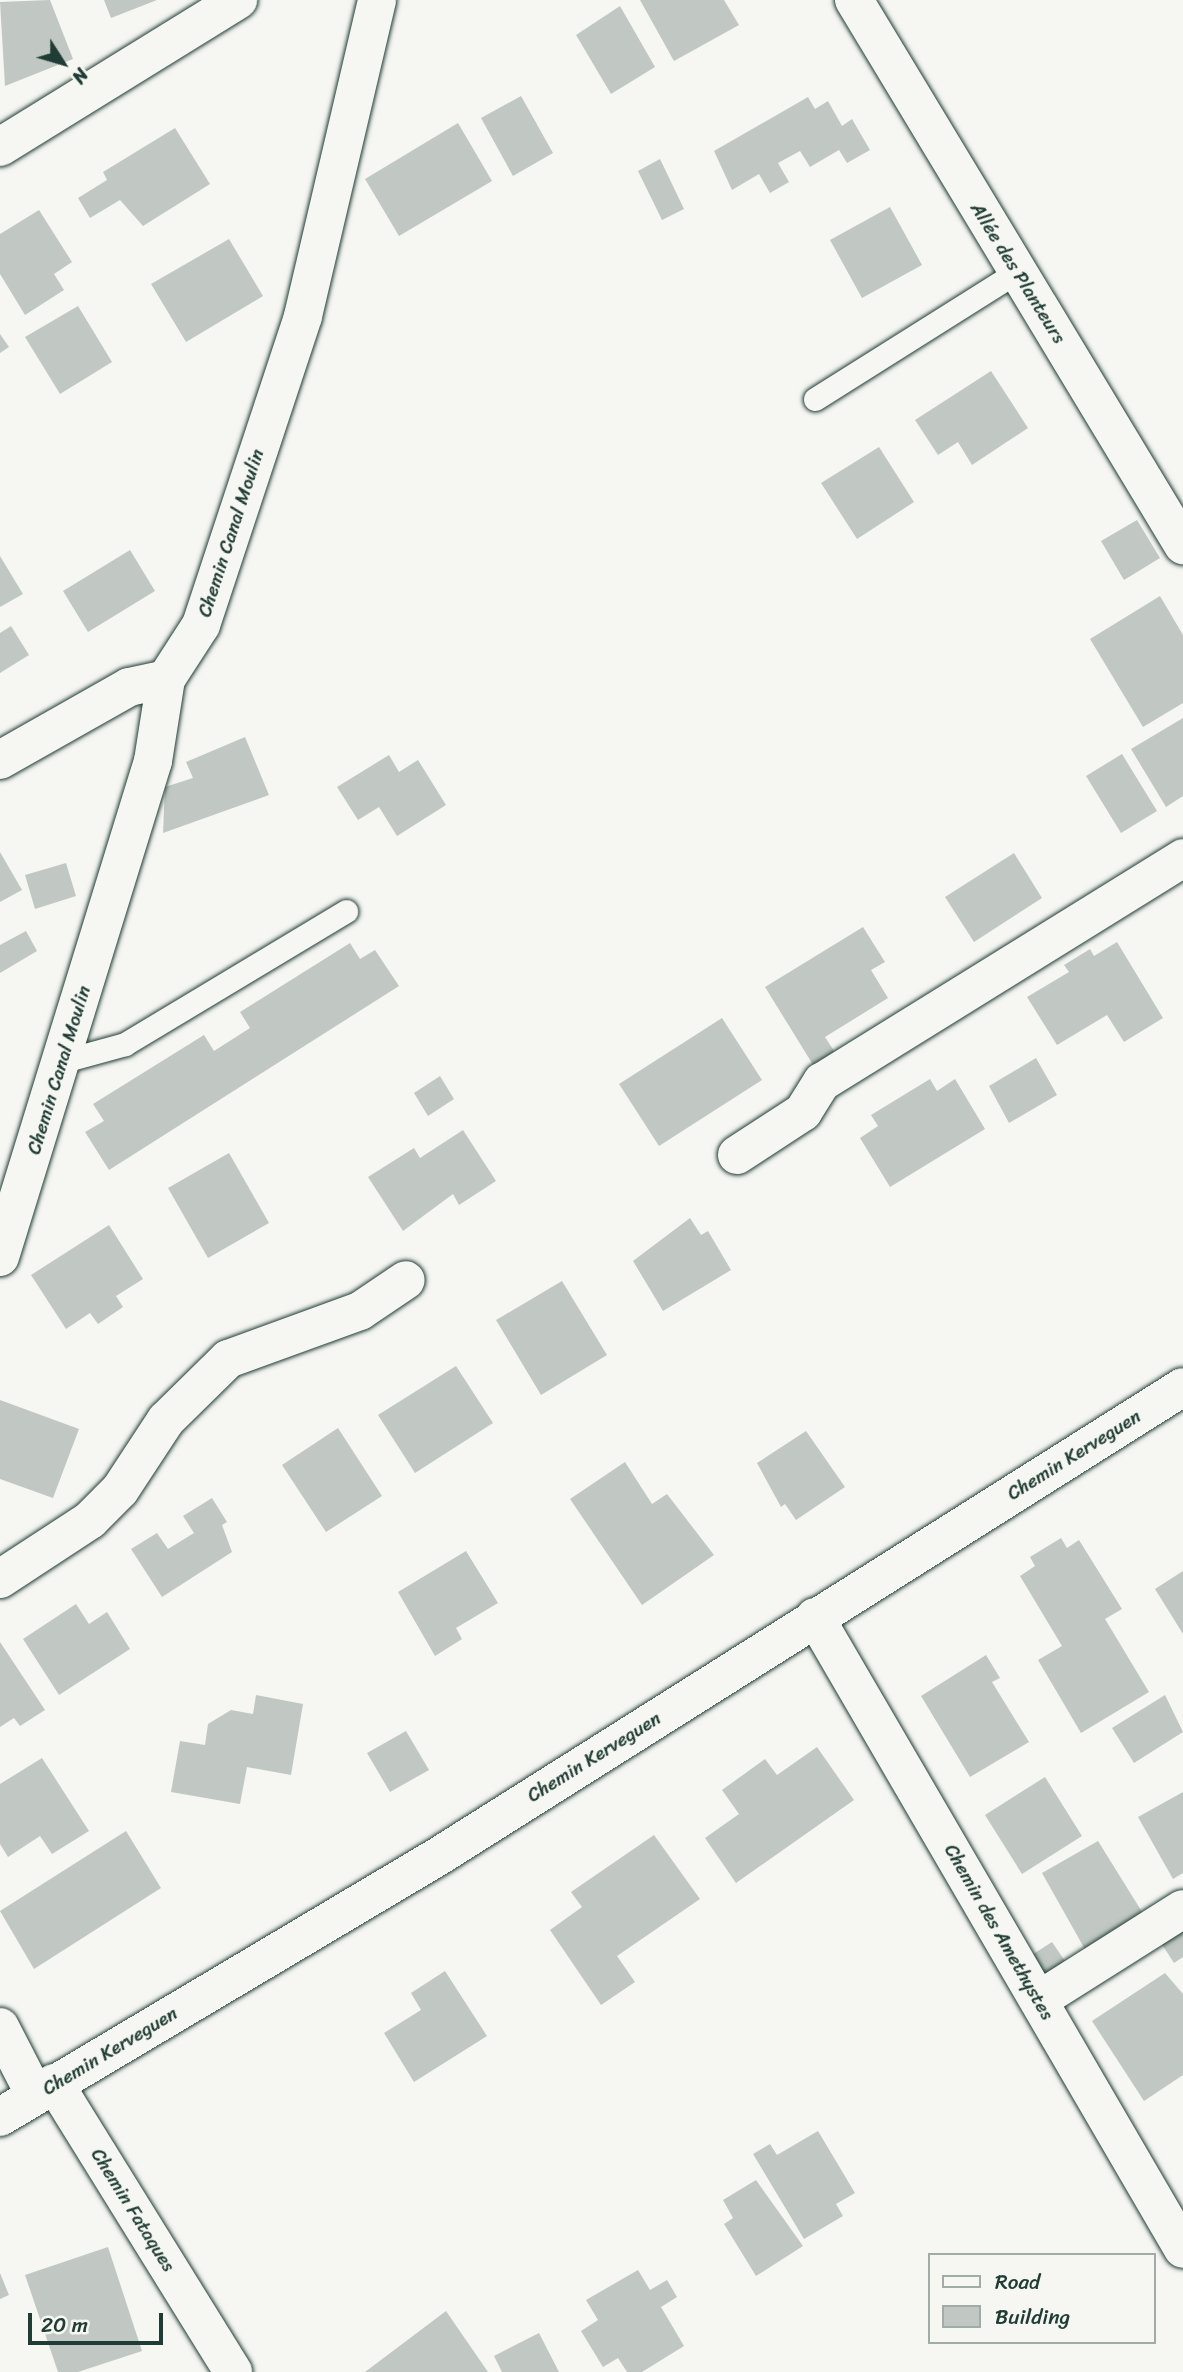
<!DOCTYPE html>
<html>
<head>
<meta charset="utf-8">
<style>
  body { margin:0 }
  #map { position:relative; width:1183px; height:2372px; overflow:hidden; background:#f6f6f2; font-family:Sriracha,sans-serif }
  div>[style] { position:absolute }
  .building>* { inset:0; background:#c1c8c3 }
  .roads { filter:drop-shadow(0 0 2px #1f3d34) drop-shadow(0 0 2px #1f3d34) }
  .service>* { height:23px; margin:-11.5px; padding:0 11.5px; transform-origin:11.5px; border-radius:11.5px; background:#f6f6f2 }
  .minor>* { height:38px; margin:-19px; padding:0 19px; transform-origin:19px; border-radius:19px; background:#f6f6f2 }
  span { translate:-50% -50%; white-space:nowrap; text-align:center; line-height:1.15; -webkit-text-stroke:5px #f6f6f2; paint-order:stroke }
  .street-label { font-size:19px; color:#1f3d34 }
  .legend { position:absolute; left:928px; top:2253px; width:228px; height:91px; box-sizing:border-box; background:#f6f6f2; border:2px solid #a0aca6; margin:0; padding:9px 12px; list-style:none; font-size:21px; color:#1f3d34 }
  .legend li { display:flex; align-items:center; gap:14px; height:35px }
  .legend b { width:35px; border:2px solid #a0aca6 }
  .north { position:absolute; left:28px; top:28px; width:70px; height:70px; -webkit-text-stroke:5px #f6f6f2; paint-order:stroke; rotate:127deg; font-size:19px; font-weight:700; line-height:28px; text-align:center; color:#1f3d34 }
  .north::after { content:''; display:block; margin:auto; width:24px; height:32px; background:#1f3d34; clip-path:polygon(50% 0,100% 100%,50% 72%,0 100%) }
  .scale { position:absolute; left:28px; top:2313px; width:135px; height:32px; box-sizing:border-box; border:4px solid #1f3d34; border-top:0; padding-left:9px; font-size:21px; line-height:24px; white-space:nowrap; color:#1f3d34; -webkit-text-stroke:5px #f6f6f2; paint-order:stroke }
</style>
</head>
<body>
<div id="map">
  <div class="building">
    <div style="clip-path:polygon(50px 0,73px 59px,5px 86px,0 2px)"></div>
    <div style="clip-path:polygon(104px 0,157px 0,111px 18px)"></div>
    <div style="clip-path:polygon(640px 0,724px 0,739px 25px,674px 61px)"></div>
    <div style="clip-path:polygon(620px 6px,655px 67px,611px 94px,576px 35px)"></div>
    <div style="clip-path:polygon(521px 96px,553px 153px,513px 176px,481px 118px)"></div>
    <div style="clip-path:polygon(808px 97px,815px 109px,828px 101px,842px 126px,852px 119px,870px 150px,847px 163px,839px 150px,810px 167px,800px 151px,778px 163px,789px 182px,770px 193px,759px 174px,732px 190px,714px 151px)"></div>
    <div style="clip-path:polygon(458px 123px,492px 181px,399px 236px,365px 179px)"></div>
    <div style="clip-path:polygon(175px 128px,210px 184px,143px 226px,120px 200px,90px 218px,78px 198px,107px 180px,103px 172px)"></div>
    <div style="clip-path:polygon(660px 159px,684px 209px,662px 220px,638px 171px)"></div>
    <div style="clip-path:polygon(890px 207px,922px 265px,862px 298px,830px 240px)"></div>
    <div style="clip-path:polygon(39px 210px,72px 262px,54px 274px,64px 290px,25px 315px,0 274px,0 234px)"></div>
    <div style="clip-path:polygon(229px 239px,263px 296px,186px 342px,151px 284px)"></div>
    <div style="clip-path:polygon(78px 306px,112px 362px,60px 394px,25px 337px)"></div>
    <div style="clip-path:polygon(0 334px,9px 347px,0 353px)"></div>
    <div style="clip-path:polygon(991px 371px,1028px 428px,972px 465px,958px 442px,938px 455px,915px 420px)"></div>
    <div style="clip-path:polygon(879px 447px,914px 502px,857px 539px,821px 483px)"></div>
    <div style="clip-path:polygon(1137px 520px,1160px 558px,1124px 580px,1101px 541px)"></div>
    <div style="clip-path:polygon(130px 550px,155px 591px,88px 632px,63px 591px)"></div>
    <div style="clip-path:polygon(0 556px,23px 594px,0 607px)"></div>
    <div style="clip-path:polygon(1160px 596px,1183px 635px,1183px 703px,1143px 727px,1090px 639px)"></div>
    <div style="clip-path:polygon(11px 626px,29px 655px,0 673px,0 633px)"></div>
    <div style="clip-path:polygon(1183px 718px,1183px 796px,1166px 807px,1131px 749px)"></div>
    <div style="clip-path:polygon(245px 737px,269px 795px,163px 833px,165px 787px,193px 778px,186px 762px)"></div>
    <div style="clip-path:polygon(1122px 754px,1157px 811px,1121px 833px,1086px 776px)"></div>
    <div style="clip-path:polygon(389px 755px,399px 772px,418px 760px,446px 805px,397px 836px,379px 807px,358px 820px,337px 787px)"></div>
    <div style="clip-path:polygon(0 852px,22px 890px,0 902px)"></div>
    <div style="clip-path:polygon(1014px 853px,1042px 898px,974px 942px,945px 897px)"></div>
    <div style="clip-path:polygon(66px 863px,76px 896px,35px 909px,25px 875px)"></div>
    <div style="clip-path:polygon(863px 927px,885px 962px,871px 970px,888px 998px,825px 1037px,836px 1054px,815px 1068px,765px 987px)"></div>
    <div style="clip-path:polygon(26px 931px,37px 951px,0 973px,0 945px)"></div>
    <div style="clip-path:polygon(1117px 942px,1163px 1018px,1124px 1042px,1107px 1015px,1057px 1045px,1027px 997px,1069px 972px,1064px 965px,1090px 949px,1094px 956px)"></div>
    <div style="clip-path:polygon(350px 943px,360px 959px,375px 950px,399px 986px,109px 1170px,85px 1132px,104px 1121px,93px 1104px,204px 1035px,214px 1051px,250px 1028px,240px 1012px)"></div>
    <div style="clip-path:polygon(722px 1018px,762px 1080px,659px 1146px,619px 1084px)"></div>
    <div style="clip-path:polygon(1036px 1058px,1057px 1095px,1009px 1123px,989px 1086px)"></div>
    <div style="clip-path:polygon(440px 1076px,454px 1099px,428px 1116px,414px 1093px)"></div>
    <div style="clip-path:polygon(930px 1079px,937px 1091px,955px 1079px,985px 1129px,890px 1187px,860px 1138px,878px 1126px,871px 1115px)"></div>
    <div style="clip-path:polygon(463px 1130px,496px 1181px,459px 1205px,453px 1194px,403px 1231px,368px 1177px,414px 1148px,420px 1158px)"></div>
    <div style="clip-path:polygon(229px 1153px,269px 1223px,208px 1258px,168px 1188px)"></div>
    <div style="clip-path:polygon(690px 1218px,701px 1235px,708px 1231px,731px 1270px,663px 1311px,633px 1261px)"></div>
    <div style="clip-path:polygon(109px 1225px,143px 1279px,116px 1296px,123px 1307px,98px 1324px,90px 1313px,66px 1329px,31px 1275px)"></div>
    <div style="clip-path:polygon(562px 1281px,607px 1355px,541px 1395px,496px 1320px)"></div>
    <div style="clip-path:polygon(456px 1366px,493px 1423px,415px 1473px,378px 1415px)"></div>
    <div style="clip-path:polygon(0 1400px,79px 1429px,53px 1498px,0 1479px)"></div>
    <div style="clip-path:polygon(338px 1428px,382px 1496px,326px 1532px,282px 1465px)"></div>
    <div style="clip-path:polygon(806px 1431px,845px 1487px,796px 1520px,785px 1504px,781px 1507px,757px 1463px)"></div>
    <div style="clip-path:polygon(625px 1462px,652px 1504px,667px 1494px,714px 1555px,642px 1605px,570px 1499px)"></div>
    <div style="clip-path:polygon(212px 1498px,227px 1522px,222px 1525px,232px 1552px,162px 1597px,131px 1549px,157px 1533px,168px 1549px,194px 1533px,183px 1516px)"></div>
    <div style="clip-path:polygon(1061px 1538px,1067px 1548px,1079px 1540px,1122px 1609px,1105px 1619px,1149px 1692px,1081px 1733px,1038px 1660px,1062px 1646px,1020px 1576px,1035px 1566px,1030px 1557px)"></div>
    <div style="clip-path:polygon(466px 1551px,498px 1603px,456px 1628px,462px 1639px,435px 1656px,398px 1592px)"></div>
    <div style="clip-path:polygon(1183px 1571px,1183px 1634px,1155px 1589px)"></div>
    <div style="clip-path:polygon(76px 1604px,89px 1624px,107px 1612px,130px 1649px,59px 1695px,23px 1639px)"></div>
    <div style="clip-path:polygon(0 1642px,45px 1710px,20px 1726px,14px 1718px,0 1727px)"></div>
    <div style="clip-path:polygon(986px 1655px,1000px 1678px,992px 1682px,1029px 1742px,970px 1777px,921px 1696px)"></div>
    <div style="clip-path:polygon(256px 1695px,303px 1704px,291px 1775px,247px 1767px,240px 1804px,171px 1792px,180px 1741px,205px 1745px,208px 1724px,231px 1710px,253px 1714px)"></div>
    <div style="clip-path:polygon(1165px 1695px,1183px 1732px,1134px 1763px,1112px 1728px)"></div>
    <div style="clip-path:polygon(406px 1731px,429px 1770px,390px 1792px,367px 1753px)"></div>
    <div style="clip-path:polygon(817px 1747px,854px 1800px,736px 1883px,705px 1838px,739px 1814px,722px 1790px,765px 1759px,777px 1775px)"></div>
    <div style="clip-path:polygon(42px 1758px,89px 1831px,52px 1854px,40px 1836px,8px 1857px,0 1844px,0 1784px)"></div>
    <div style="clip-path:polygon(1045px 1777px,1082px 1836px,1022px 1874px,985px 1815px)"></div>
    <div style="clip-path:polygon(1183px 1792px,1183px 1873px,1173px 1879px,1138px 1817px)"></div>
    <div style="clip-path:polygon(126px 1831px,161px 1888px,34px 1969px,0 1911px)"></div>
    <div style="clip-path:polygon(654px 1835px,700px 1899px,617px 1956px,635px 1982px,601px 2005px,550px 1930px,582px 1907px,571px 1892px)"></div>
    <div style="clip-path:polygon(1098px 1841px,1144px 1915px,1087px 1953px,1042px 1873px)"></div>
    <div style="clip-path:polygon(1183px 1925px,1183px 1957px,1174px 1963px,1159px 1940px)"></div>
    <div style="clip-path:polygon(1052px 1942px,1065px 1961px,1042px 1976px,1030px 1956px)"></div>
    <div style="clip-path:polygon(445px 1971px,487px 2036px,414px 2082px,384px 2033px,421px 2010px,411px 1993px)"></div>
    <div style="clip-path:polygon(1165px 1973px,1183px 1994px,1183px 2075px,1144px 2101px,1092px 2021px)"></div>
    <div style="clip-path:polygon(818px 2131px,855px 2193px,836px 2204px,843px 2216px,804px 2239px,753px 2154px,770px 2144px,777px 2155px)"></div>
    <div style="clip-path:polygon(756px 2180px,803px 2246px,756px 2276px,724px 2224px,733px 2218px,723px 2200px)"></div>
    <div style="clip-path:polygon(108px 2247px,142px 2351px,78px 2372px,58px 2372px,25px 2275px)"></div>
    <div style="clip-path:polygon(638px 2270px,650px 2290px,667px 2280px,677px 2297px,661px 2307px,684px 2346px,642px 2372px,627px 2372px,618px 2358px,603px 2367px,581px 2331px,598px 2320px,586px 2300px)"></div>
    <div style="clip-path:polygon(0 2273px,9px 2295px,0 2299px)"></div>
    <div style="clip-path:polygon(446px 2311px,488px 2372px,365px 2372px)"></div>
    <div style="clip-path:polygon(539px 2333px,559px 2372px,502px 2372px,494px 2356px)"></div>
  </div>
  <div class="roads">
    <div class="service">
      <div style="left:815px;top:399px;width:240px;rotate:-32.2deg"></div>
      <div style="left:63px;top:1061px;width:64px;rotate:-15.3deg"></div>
      <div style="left:125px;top:1044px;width:258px;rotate:-31deg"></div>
    </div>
    <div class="minor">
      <div style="left:854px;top:0;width:637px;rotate:58.88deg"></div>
      <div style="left:0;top:147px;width:280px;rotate:-31.7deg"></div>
      <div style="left:0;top:760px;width:148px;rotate:-29.5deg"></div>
      <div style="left:129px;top:687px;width:38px;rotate:-12deg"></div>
      <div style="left:737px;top:1155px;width:79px;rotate:-33.1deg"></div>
      <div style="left:803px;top:1112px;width:36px;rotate:-58deg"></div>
      <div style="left:822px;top:1082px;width:425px;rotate:-31.8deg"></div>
      <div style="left:0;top:1257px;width:519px;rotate:-72.86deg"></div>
      <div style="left:153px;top:761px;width:83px;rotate:-81deg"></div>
      <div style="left:166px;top:679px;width:64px;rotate:-57.1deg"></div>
      <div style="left:201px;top:625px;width:325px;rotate:-71.7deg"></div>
      <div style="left:303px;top:316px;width:325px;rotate:-76.8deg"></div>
      <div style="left:0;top:1579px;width:108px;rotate:-33.2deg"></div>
      <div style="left:90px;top:1520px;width:42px;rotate:-45deg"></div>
      <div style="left:120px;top:1490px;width:84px;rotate:-56.7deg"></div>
      <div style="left:166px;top:1420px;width:87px;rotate:-44.5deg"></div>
      <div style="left:228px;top:1359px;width:140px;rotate:-20deg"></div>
      <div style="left:360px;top:1311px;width:55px;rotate:-34deg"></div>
      <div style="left:815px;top:1617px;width:731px;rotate:59.79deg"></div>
      <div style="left:1039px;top:2000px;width:170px;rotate:-32.3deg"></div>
      <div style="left:0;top:2027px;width:76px;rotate:62.8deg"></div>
      <div style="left:54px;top:2083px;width:340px;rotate:58.2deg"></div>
      <div style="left:0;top:2117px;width:511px;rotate:-30.73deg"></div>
      <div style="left:439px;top:1856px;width:879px;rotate:-32.23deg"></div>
    </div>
  </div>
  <div class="street-label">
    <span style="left:1018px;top:273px;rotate:58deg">Allée des Planteurs</span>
    <span style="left:231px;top:533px;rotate:-72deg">Chemin Canal Moulin</span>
    <span style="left:59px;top:1070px;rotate:-73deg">Chemin Canal Moulin</span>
    <span style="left:1074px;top:1455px;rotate:-32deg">Chemin Kerveguen</span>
    <span style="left:594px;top:1757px;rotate:-32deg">Chemin Kerveguen</span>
    <span style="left:999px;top:1932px;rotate:60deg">Chemin des Amethystes</span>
    <span style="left:110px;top:2051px;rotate:-31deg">Chemin Kerveguen</span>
    <span style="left:133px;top:2210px;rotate:58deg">Chemin Fataques</span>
  </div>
  <ul class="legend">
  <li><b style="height:9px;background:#f6f6f2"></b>Road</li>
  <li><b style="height:19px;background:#c1c8c3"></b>Building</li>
  </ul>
  <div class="north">N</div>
  <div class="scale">20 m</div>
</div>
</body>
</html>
